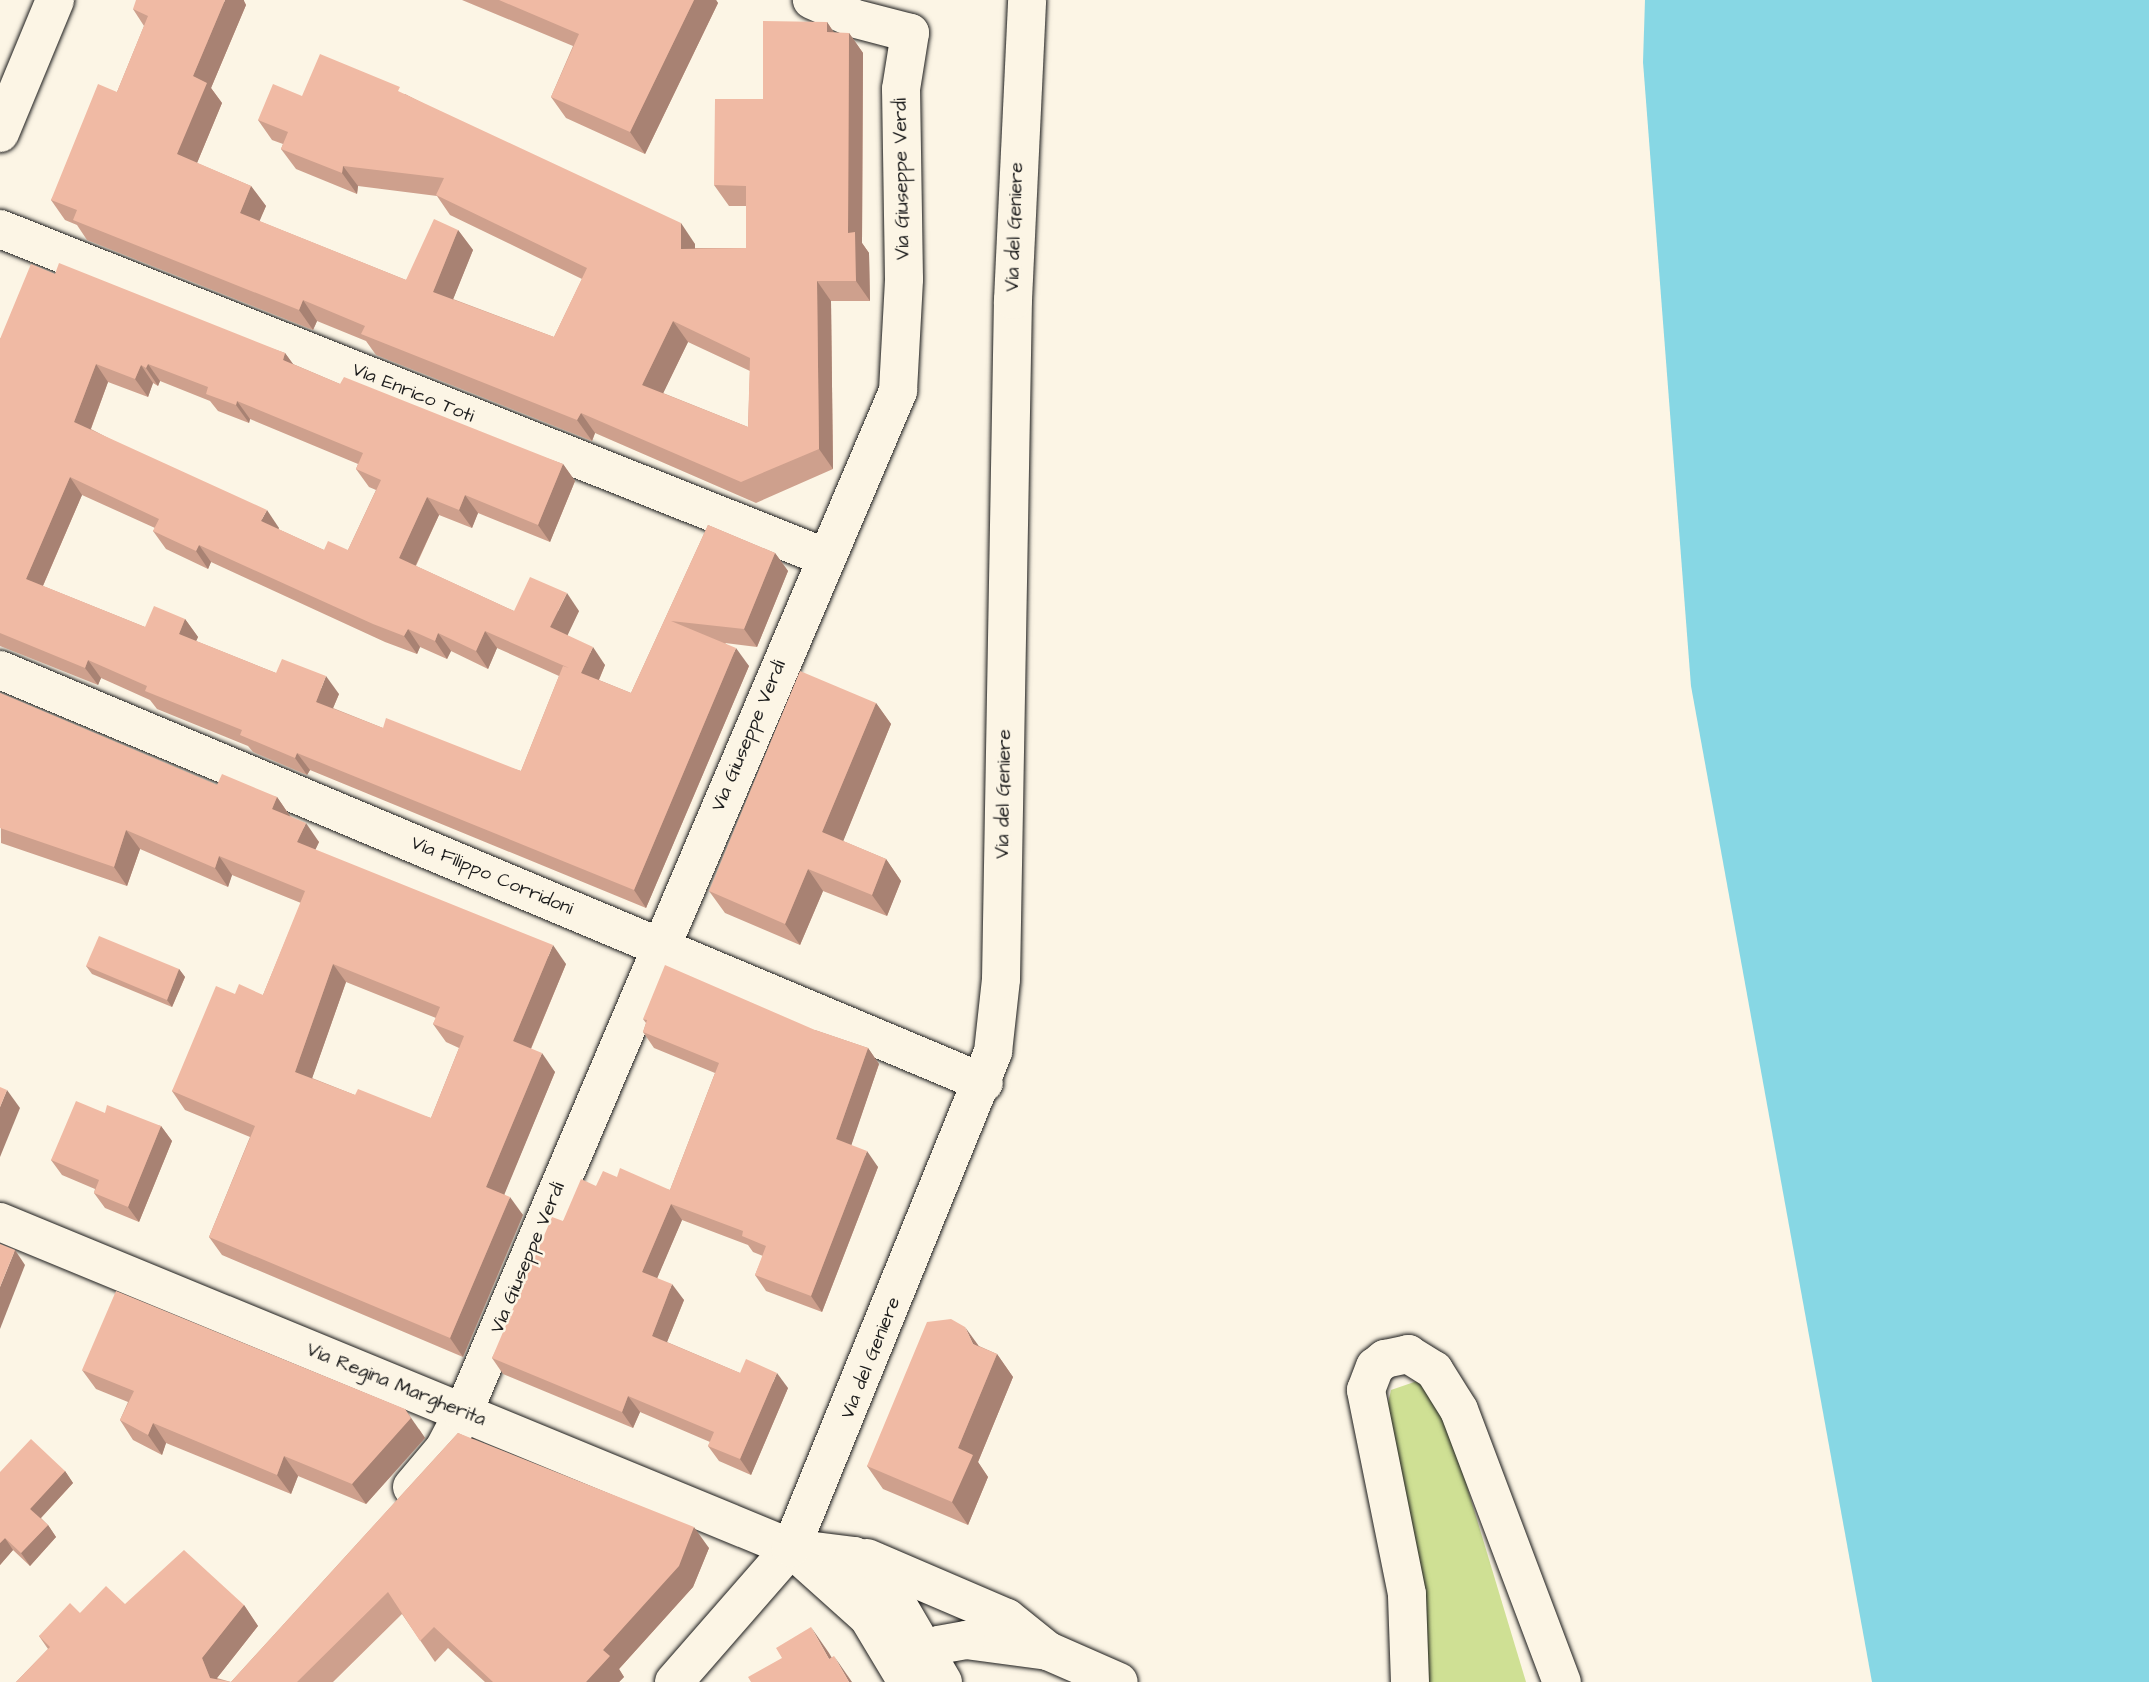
<!DOCTYPE html>
<html>
<head>
<meta charset="utf-8">
<style>
  body { margin:0 }
  #map { position:relative; width:2149px; height:1682px; overflow:hidden; background:#fcf5e5; font-family:"Architects Daughter",sans-serif }
  div>[style] { position:absolute }
  .green>* { inset:0; background:#cfe094 }
  .water>* { inset:0; background:#87d7e4 }
  .roads { filter:drop-shadow(0 0 2px #1c1c1c) drop-shadow(0 0 2px #1c1c1c) }
  .minor>* { height:38px; margin:-19px; padding:0 19px; transform-origin:19px; border-radius:19px; background:#fcf5e5 }
  .wall>* { inset:0; background:#cea08d }
  .shaded-wall>* { inset:0; background:#a88273 }
  .building>* { inset:0; background:#f0baa4 }
  span { translate:-50% -50%; white-space:nowrap; text-align:center; line-height:1.15; -webkit-text-stroke:5px #fcf5e5; paint-order:stroke }
  .street-label { font-size:19px; color:#1c1c1c }
</style>
</head>
<body>
<div id="map">
  <div class="green">
    <div style="clip-path:polygon(1423px 1379px,1443px 1407px,1526px 1682px,1425px 1682px,1387px 1408px,1391px 1390px)"></div>
  </div>
  <div class="water">
    <div style="clip-path:polygon(1645px 0,2149px 0,2149px 1682px,1872px 1682px,1691px 686px,1643px 62px)"></div>
  </div>
  <div class="roads">
    <div class="minor">
      <div style="left:0;top:133px;width:144px;rotate:-67.5deg"></div>
      <div style="left:0;top:229px;width:890px;rotate:21.69deg"></div>
      <div style="left:0;top:670px;width:1067px;rotate:22.77deg"></div>
      <div style="left:0;top:1222px;width:856px;rotate:22.4deg"></div>
      <div style="left:791px;top:1548px;width:64px;rotate:7.2deg"></div>
      <div style="left:854px;top:1556px;width:47px;rotate:43.3deg"></div>
      <div style="left:888px;top:1588px;width:109px;rotate:59.7deg"></div>
      <div style="left:412px;top:1487px;width:50px;rotate:-49.9deg"></div>
      <div style="left:444px;top:1449px;width:41px;rotate:-62.2deg"></div>
      <div style="left:463px;top:1413px;width:1111px;rotate:-66.94deg"></div>
      <div style="left:898px;top:391px;width:112px;rotate:-86.9deg"></div>
      <div style="left:904px;top:279px;width:190px;rotate:-90.9deg"></div>
      <div style="left:901px;top:89px;width:57px;rotate:-80.9deg"></div>
      <div style="left:910px;top:33px;width:59px;rotate:-165.3deg"></div>
      <div style="left:853px;top:18px;width:45px;rotate:-156.3deg"></div>
      <div style="left:791px;top:1548px;width:103px;rotate:41.9deg"></div>
      <div style="left:868px;top:1617px;width:76px;rotate:59deg"></div>
      <div style="left:867px;top:1558px;width:152px;rotate:23.2deg"></div>
      <div style="left:1007px;top:1618px;width:53px;rotate:38.8deg"></div>
      <div style="left:1048px;top:1651px;width:83px;rotate:-172.4deg"></div>
      <div style="left:966px;top:1640px;width:27px;rotate:170deg"></div>
      <div style="left:939px;top:1645px;width:14px;rotate:135deg"></div>
      <div style="left:1048px;top:1651px;width:77px;rotate:23.6deg"></div>
      <div style="left:674px;top:1682px;width:178px;rotate:-48.9deg"></div>
      <div style="left:791px;top:1548px;width:536px;rotate:-67.84deg"></div>
      <div style="left:993px;top:1052px;width:73px;rotate:-83.7deg"></div>
      <div style="left:1001px;top:979px;width:679px;rotate:-88.99deg"></div>
      <div style="left:1013px;top:300px;width:300px;rotate:-87.3deg"></div>
      <div style="left:1410px;top:1682px;width:88px;rotate:-92deg"></div>
      <div style="left:1407px;top:1594px;width:208px;rotate:-101.4deg"></div>
      <div style="left:1366px;top:1390px;width:25px;rotate:-69deg"></div>
      <div style="left:1375px;top:1367px;width:13px;rotate:-39deg"></div>
      <div style="left:1385px;top:1359px;width:24px;rotate:-12deg"></div>
      <div style="left:1408px;top:1354px;width:31px;rotate:32deg"></div>
      <div style="left:1434px;top:1370px;width:47px;rotate:58deg"></div>
      <div style="left:1459px;top:1410px;width:291px;rotate:69.3deg"></div>
    </div>
  </div>
  <div class="wall">
    <div style="clip-path:polygon(462px 0,716px 0,718px 3px,645px 154px,566px 118px,551px 97px,573px 46px)"></div>
    <div style="clip-path:polygon(evenodd,244px 1px,246px 5px,211px 88px,222px 103px,197px 163px,251px 186px,266px 206px,259px 221px,406px 280px,458px 230px,473px 250px,453px 299px,554px 337px,582px 279px,450px 215px,437px 196px,358px 186px,357px 194px,296px 169px,281px 149px,283px 144px,272px 140px,258px 120px,302px 96px,405px 94px,695px 244px,695px 248px,746px 248px,746px 206px,729px 206px,714px 185px,763px 99px,827px 22px,834px 33px,849px 33px,863px 53px,862px 243px,869px 253px,870px 301px,831px 301px,833px 469px,756px 503px,595px 433px,592px 441px,376px 355px,366px 341px,317px 321px,313px 330px,87px 240px,77px 225px,65px 220px,51px 200px,117px 92px,144px 26px,133px 9px,244px 1px,688px 342px,750px 371px,748px 427px,663px 393px,688px 342px)"></div>
    <div style="clip-path:polygon(evenodd,55px 274px,285px 353px,293px 364px,340px 384px,563px 464px,575px 481px,550px 542px,478px 513px,472px 528px,439px 515px,416px 566px,514px 611px,579px 611px,567px 635px,605px 665px,599px 680px,631px 693px,708px 525px,775px 553px,788px 571px,757px 647px,725px 643px,749px 666px,646px 908px,310px 770px,307px 775px,253px 752px,248px 746px,157px 709px,150px 700px,101px 678px,98px 685px,0 646px,0 339px,55px 274px,160px 381px,210px 401px,218px 411px,249px 423px,250px 419px,358px 464px,356px 469px,369px 487px,376px 490px,348px 550px,324px 550px,278px 529px,279px 528px,91px 429px,108px 382px,148px 397px,153px 383px,158px 386px,160px 381px,55px 274px,82px 495px,155px 528px,153px 531px,166px 549px,208px 569px,211px 562px,385px 642px,417px 654px,420px 647px,447px 659px,451px 651px,488px 669px,497px 648px,559px 676px,521px 771px,383px 728px,333px 708px,339px 694px,276px 673px,196px 641px,198px 637px,185px 619px,145px 627px,43px 586px,82px 495px)"></div>
    <div style="clip-path:polygon(evenodd,0 693px,217px 785px,277px 797px,290px 816px,319px 842px,315px 850px,566px 964px,531px 1049px,555px 1072px,504px 1194px,523px 1215px,463px 1357px,222px 1255px,209px 1237px,250px 1137px,185px 1110px,172px 1091px,235px 994px,263px 995px,301px 903px,232px 875px,228px 887px,140px 849px,127px 886px,1px 843px,0 693px,346px 982px,436px 1018px,433px 1024px,446px 1042px,459px 1048px,431px 1118px,355px 1095px,312px 1078px,346px 982px)"></div>
    <div style="clip-path:polygon(876px 703px,891px 724px,843px 841px,886px 859px,901px 881px,887px 916px,823px 891px,800px 945px,725px 913px,709px 891px)"></div>
    <div style="clip-path:polygon(86px 966px,179px 969px,185px 977px,172px 1007px,92px 974px)"></div>
    <div style="clip-path:polygon(643px 1019px,815px 1030px,868px 1048px,879px 1064px,851px 1145px,878px 1167px,822px 1312px,766px 1291px,755px 1275px,763px 1256px,753px 1252px,748px 1245px,682px 1220px,657px 1278px,684px 1300px,667px 1342px,740px 1373px,788px 1388px,751px 1475px,719px 1461px,708px 1446px,710px 1442px,640px 1412px,633px 1428px,503px 1374px,492px 1358px,563px 1221px,596px 1186px,617px 1177px,670px 1190px,715px 1073px,654px 1048px,643px 1032px,646px 1023px)"></div>
    <div style="clip-path:polygon(105px 1113px,161px 1126px,172px 1141px,139px 1222px,105px 1208px,94px 1193px,95px 1189px,62px 1175px,51px 1160px)"></div>
    <div style="clip-path:polygon(979px 1346px,997px 1354px,1013px 1377px,978px 1462px,988px 1477px,968px 1525px,883px 1489px,867px 1466px)"></div>
    <div style="clip-path:polygon(82px 1370px,419px 1429px,425px 1438px,366px 1504px,298px 1476px,291px 1494px,166px 1443px,162px 1455px,133px 1440px,120px 1420px,128px 1402px,96px 1389px)"></div>
    <div style="clip-path:polygon(458px 1433px,709px 1548px,693px 1587px,619px 1669px,624px 1677px,619px 1682px,485px 1682px,448px 1648px,435px 1662px,402px 1614px,333px 1682px,16px 1682px,48px 1649px,39px 1636px,80px 1613px,125px 1604px,244px 1605px,258px 1626px,217px 1678px,231px 1682px)"></div>
    <div style="clip-path:polygon(65px 1471px,73px 1483px,41px 1518px,48px 1525px,56px 1537px,30px 1566px,13px 1550px,0 1565px,0 1472px)"></div>
  </div>
  <div class="shaded-wall">
    <div style="clip-path:polygon(225px 0,244px 0,244px 1px,246px 5px,211px 88px,222px 103px,192px 175px,177px 154px,193px 76px)"></div>
    <div style="clip-path:polygon(694px 0,716px 0,718px 3px,645px 154px,630px 132px)"></div>
    <div style="clip-path:polygon(827px 22px,841px 43px,827px 32px)"></div>
    <div style="clip-path:polygon(849px 33px,863px 53px,862px 243px,869px 253px,870px 301px,856px 281px,848px 233px)"></div>
    <div style="clip-path:polygon(343px 166px,358px 186px,357px 194px,342px 173px)"></div>
    <div style="clip-path:polygon(251px 186px,266px 206px,254px 234px,240px 213px)"></div>
    <div style="clip-path:polygon(681px 223px,695px 244px,695px 269px,681px 249px)"></div>
    <div style="clip-path:polygon(458px 230px,473px 250px,448px 312px,433px 292px)"></div>
    <div style="clip-path:polygon(817px 281px,831px 301px,833px 469px,819px 449px)"></div>
    <div style="clip-path:polygon(303px 300px,317px 321px,313px 330px,299px 310px)"></div>
    <div style="clip-path:polygon(673px 321px,688px 342px,657px 406px,642px 385px)"></div>
    <div style="clip-path:polygon(285px 353px,298px 371px,283px 360px)"></div>
    <div style="clip-path:polygon(96px 364px,108px 382px,87px 439px,74px 422px)"></div>
    <div style="clip-path:polygon(148px 364px,160px 381px,158px 386px,146px 368px)"></div>
    <div style="clip-path:polygon(141px 365px,153px 383px,148px 397px,135px 379px)"></div>
    <div style="clip-path:polygon(237px 401px,250px 419px,249px 423px,236px 405px)"></div>
    <div style="clip-path:polygon(581px 413px,595px 433px,592px 441px,577px 420px)"></div>
    <div style="clip-path:polygon(563px 464px,575px 481px,550px 542px,538px 525px)"></div>
    <div style="clip-path:polygon(70px 477px,82px 495px,38px 597px,26px 579px)"></div>
    <div style="clip-path:polygon(465px 495px,478px 513px,472px 528px,459px 510px)"></div>
    <div style="clip-path:polygon(427px 497px,439px 515px,411px 575px,399px 558px)"></div>
    <div style="clip-path:polygon(267px 510px,279px 528px,273px 538px,261px 521px)"></div>
    <div style="clip-path:polygon(199px 545px,211px 562px,208px 569px,196px 551px)"></div>
    <div style="clip-path:polygon(775px 553px,788px 571px,757px 647px,744px 629px)"></div>
    <div style="clip-path:polygon(567px 593px,579px 611px,563px 645px,550px 627px)"></div>
    <div style="clip-path:polygon(185px 619px,198px 637px,191px 652px,179px 634px)"></div>
    <div style="clip-path:polygon(408px 629px,420px 647px,417px 654px,404px 636px)"></div>
    <div style="clip-path:polygon(485px 631px,497px 648px,488px 669px,476px 651px)"></div>
    <div style="clip-path:polygon(438px 633px,451px 651px,447px 659px,435px 641px)"></div>
    <div style="clip-path:polygon(593px 647px,605px 665px,594px 691px,581px 673px)"></div>
    <div style="clip-path:polygon(736px 648px,749px 666px,646px 908px,634px 890px)"></div>
    <div style="clip-path:polygon(88px 660px,101px 678px,98px 685px,85px 668px)"></div>
    <div style="clip-path:polygon(326px 676px,339px 694px,328px 720px,316px 702px)"></div>
    <div style="clip-path:polygon(876px 703px,891px 724px,838px 854px,822px 832px)"></div>
    <div style="clip-path:polygon(297px 753px,310px 770px,307px 775px,295px 758px)"></div>
    <div style="clip-path:polygon(277px 797px,290px 816px,285px 828px,272px 809px)"></div>
    <div style="clip-path:polygon(306px 823px,319px 842px,310px 861px,297px 842px)"></div>
    <div style="clip-path:polygon(126px 830px,140px 849px,127px 886px,114px 867px)"></div>
    <div style="clip-path:polygon(219px 856px,232px 875px,228px 887px,215px 868px)"></div>
    <div style="clip-path:polygon(886px 859px,901px 881px,887px 916px,872px 895px)"></div>
    <div style="clip-path:polygon(808px 869px,823px 891px,800px 945px,785px 924px)"></div>
    <div style="clip-path:polygon(553px 945px,566px 964px,526px 1060px,513px 1041px)"></div>
    <div style="clip-path:polygon(333px 964px,346px 982px,308px 1090px,295px 1072px)"></div>
    <div style="clip-path:polygon(179px 969px,185px 977px,172px 1007px,167px 1000px)"></div>
    <div style="clip-path:polygon(868px 1048px,879px 1064px,848px 1155px,836px 1139px)"></div>
    <div style="clip-path:polygon(542px 1053px,555px 1072px,500px 1205px,486px 1187px)"></div>
    <div style="clip-path:polygon(7px 1090px,20px 1108px,0 1157px,0 1107px)"></div>
    <div style="clip-path:polygon(161px 1126px,172px 1141px,139px 1222px,128px 1207px)"></div>
    <div style="clip-path:polygon(867px 1151px,878px 1167px,822px 1312px,811px 1296px)"></div>
    <div style="clip-path:polygon(510px 1197px,523px 1215px,463px 1357px,450px 1338px)"></div>
    <div style="clip-path:polygon(671px 1204px,682px 1220px,653px 1288px,642px 1272px)"></div>
    <div style="clip-path:polygon(15px 1250px,25px 1265px,0 1329px,0 1287px)"></div>
    <div style="clip-path:polygon(672px 1284px,684px 1300px,663px 1352px,652px 1336px)"></div>
    <div style="clip-path:polygon(965px 1327px,981px 1349px,973px 1344px)"></div>
    <div style="clip-path:polygon(997px 1354px,1013px 1377px,978px 1462px,988px 1477px,968px 1525px,952px 1502px,958px 1448px)"></div>
    <div style="clip-path:polygon(777px 1373px,788px 1388px,751px 1475px,740px 1459px)"></div>
    <div style="clip-path:polygon(628px 1396px,640px 1412px,633px 1428px,622px 1412px)"></div>
    <div style="clip-path:polygon(405px 1409px,425px 1438px,366px 1504px,352px 1484px)"></div>
    <div style="clip-path:polygon(153px 1423px,166px 1443px,162px 1455px,148px 1435px)"></div>
    <div style="clip-path:polygon(284px 1456px,298px 1476px,291px 1494px,277px 1475px)"></div>
    <div style="clip-path:polygon(65px 1471px,73px 1483px,38px 1521px,30px 1509px)"></div>
    <div style="clip-path:polygon(48px 1525px,56px 1537px,30px 1566px,21px 1553px)"></div>
    <div style="clip-path:polygon(694px 1527px,709px 1548px,693px 1587px,619px 1669px,624px 1677px,619px 1682px,586px 1682px,603px 1650px)"></div>
    <div style="clip-path:polygon(5px 1538px,13px 1550px,0 1565px,0 1543px)"></div>
    <div style="clip-path:polygon(244px 1605px,258px 1626px,217px 1678px,218px 1682px,210px 1678px,202px 1658px)"></div>
    <div style="clip-path:polygon(811px 1627px,829px 1653px,846px 1682px,829px 1659px)"></div>
    <div style="clip-path:polygon(834px 1656px,852px 1682px,849px 1682px)"></div>
  </div>
  <div class="building">
    <div style="clip-path:polygon(evenodd,136px 0,225px 0,193px 76px,207px 83px,177px 154px,251px 186px,240px 213px,406px 280px,434px 219px,458px 230px,433px 292px,554px 337px,587px 268px,436px 195px,444px 178px,343px 166px,342px 173px,281px 149px,288px 132px,258px 120px,273px 84px,302px 96px,320px 54px,400px 87px,398px 91px,681px 223px,681px 249px,746px 248px,746px 186px,714px 185px,715px 99px,763px 99px,763px 21px,827px 22px,827px 32px,849px 33px,848px 233px,855px 232px,856px 281px,817px 281px,819px 449px,741px 482px,581px 413px,577px 420px,361px 334px,365px 326px,303px 300px,299px 310px,73px 220px,77px 210px,51px 200px,98px 84px,117px 92px,148px 16px,133px 9px,136px 0,673px 321px,750px 358px,748px 427px,642px 385px,673px 321px)"></div>
    <div style="clip-path:polygon(499px 0,694px 0,630px 132px,551px 97px,579px 34px)"></div>
    <div style="clip-path:polygon(evenodd,59px 263px,285px 353px,283px 360px,340px 384px,344px 377px,563px 464px,538px 525px,465px 495px,459px 510px,427px 497px,399px 558px,514px 611px,530px 577px,567px 593px,550px 627px,593px 647px,581px 673px,631px 693px,708px 525px,775px 553px,744px 629px,671px 621px,736px 648px,634px 890px,297px 753px,295px 758px,240px 735px,242px 730px,145px 691px,147px 686px,88px 660px,85px 668px,0 633px,0 339px,31px 264px,55px 274px,59px 263px,96px 364px,135px 379px,141px 365px,146px 368px,148px 364px,208px 387px,206px 394px,236px 405px,237px 401px,363px 453px,356px 469px,381px 480px,348px 550px,328px 541px,324px 550px,261px 521px,267px 510px,74px 422px,96px 364px,59px 263px,70px 477px,159px 519px,153px 531px,196px 551px,199px 545px,373px 624px,404px 636px,408px 629px,435px 641px,438px 633px,476px 651px,485px 631px,569px 668px,563px 666px,521px 771px,386px 718px,383px 728px,316px 702px,326px 676px,282px 659px,276px 673px,179px 634px,185px 619px,154px 606px,145px 627px,26px 579px,70px 477px)"></div>
    <div style="clip-path:polygon(800px 671px,876px 703px,822px 832px,886px 859px,872px 895px,808px 869px,785px 924px,709px 891px)"></div>
    <div style="clip-path:polygon(evenodd,0 693px,217px 785px,222px 774px,277px 797px,272px 809px,306px 823px,297px 842px,553px 945px,513px 1041px,542px 1053px,486px 1187px,510px 1197px,450px 1338px,209px 1237px,255px 1126px,172px 1091px,216px 986px,235px 994px,239px 984px,263px 995px,305px 891px,219px 856px,215px 868px,126px 830px,114px 867px,0 828px,0 693px,333px 964px,440px 1007px,433px 1024px,464px 1036px,431px 1118px,358px 1089px,355px 1095px,295px 1072px,333px 964px)"></div>
    <div style="clip-path:polygon(99px 936px,179px 969px,167px 1000px,86px 966px)"></div>
    <div style="clip-path:polygon(665px 965px,815px 1030px,868px 1048px,836px 1139px,867px 1151px,811px 1296px,755px 1275px,766px 1246px,742px 1236px,743px 1231px,671px 1204px,642px 1272px,672px 1284px,652px 1336px,740px 1373px,746px 1359px,777px 1373px,740px 1459px,708px 1446px,714px 1432px,628px 1396px,622px 1412px,492px 1358px,552px 1217px,563px 1221px,581px 1179px,596px 1186px,603px 1171px,617px 1177px,620px 1168px,670px 1190px,719px 1063px,643px 1032px,647px 1020px,643px 1019px)"></div>
    <div style="clip-path:polygon(0 1087px,7px 1090px,0 1107px)"></div>
    <div style="clip-path:polygon(76px 1101px,105px 1113px,107px 1105px,161px 1126px,128px 1207px,94px 1193px,99px 1180px,51px 1160px)"></div>
    <div style="clip-path:polygon(0 1244px,15px 1250px,0 1287px)"></div>
    <div style="clip-path:polygon(116px 1291px,405px 1409px,411px 1418px,352px 1484px,284px 1456px,277px 1475px,153px 1423px,148px 1435px,120px 1420px,134px 1391px,82px 1370px)"></div>
    <div style="clip-path:polygon(951px 1319px,965px 1327px,973px 1344px,997px 1354px,958px 1448px,973px 1455px,952px 1502px,867px 1466px,927px 1322px)"></div>
    <div style="clip-path:polygon(458px 1433px,694px 1527px,679px 1566px,603px 1650px,610px 1656px,586px 1682px,493px 1682px,434px 1627px,420px 1641px,388px 1592px,297px 1682px,16px 1682px,50px 1647px,39px 1636px,70px 1603px,80px 1613px,106px 1586px,125px 1604px,184px 1550px,244px 1605px,202px 1658px,210px 1678px,231px 1682px)"></div>
    <div style="clip-path:polygon(31px 1439px,65px 1471px,30px 1509px,48px 1525px,21px 1553px,5px 1538px,0 1543px,0 1472px)"></div>
    <div style="clip-path:polygon(811px 1627px,829px 1659px,834px 1656px,849px 1682px,751px 1682px,748px 1677px,782px 1658px,776px 1648px)"></div>
  </div>
  <div class="street-label">
    <span style="left:902px;top:179px;rotate:-91deg">Via Giuseppe Verdi</span>
    <span style="left:1015px;top:227px;rotate:-88deg">Via del Geniere</span>
    <span style="left:413px;top:393px;rotate:22deg">Via Enrico Toti</span>
    <span style="left:749px;top:736px;rotate:-67deg">Via Giuseppe Verdi</span>
    <span style="left:1004px;top:794px;rotate:-89deg">Via del Geniere</span>
    <span style="left:492px;top:876px;rotate:23deg">Via Filippo Corridoni</span>
    <span style="left:528px;top:1258px;rotate:-67deg">Via Giuseppe Verdi</span>
    <span style="left:871px;top:1358px;rotate:-68deg">Via del Geniere</span>
    <span style="left:396px;top:1385px;rotate:22deg">Via Regina Margherita</span>
  </div>
</div>
</body>
</html>
